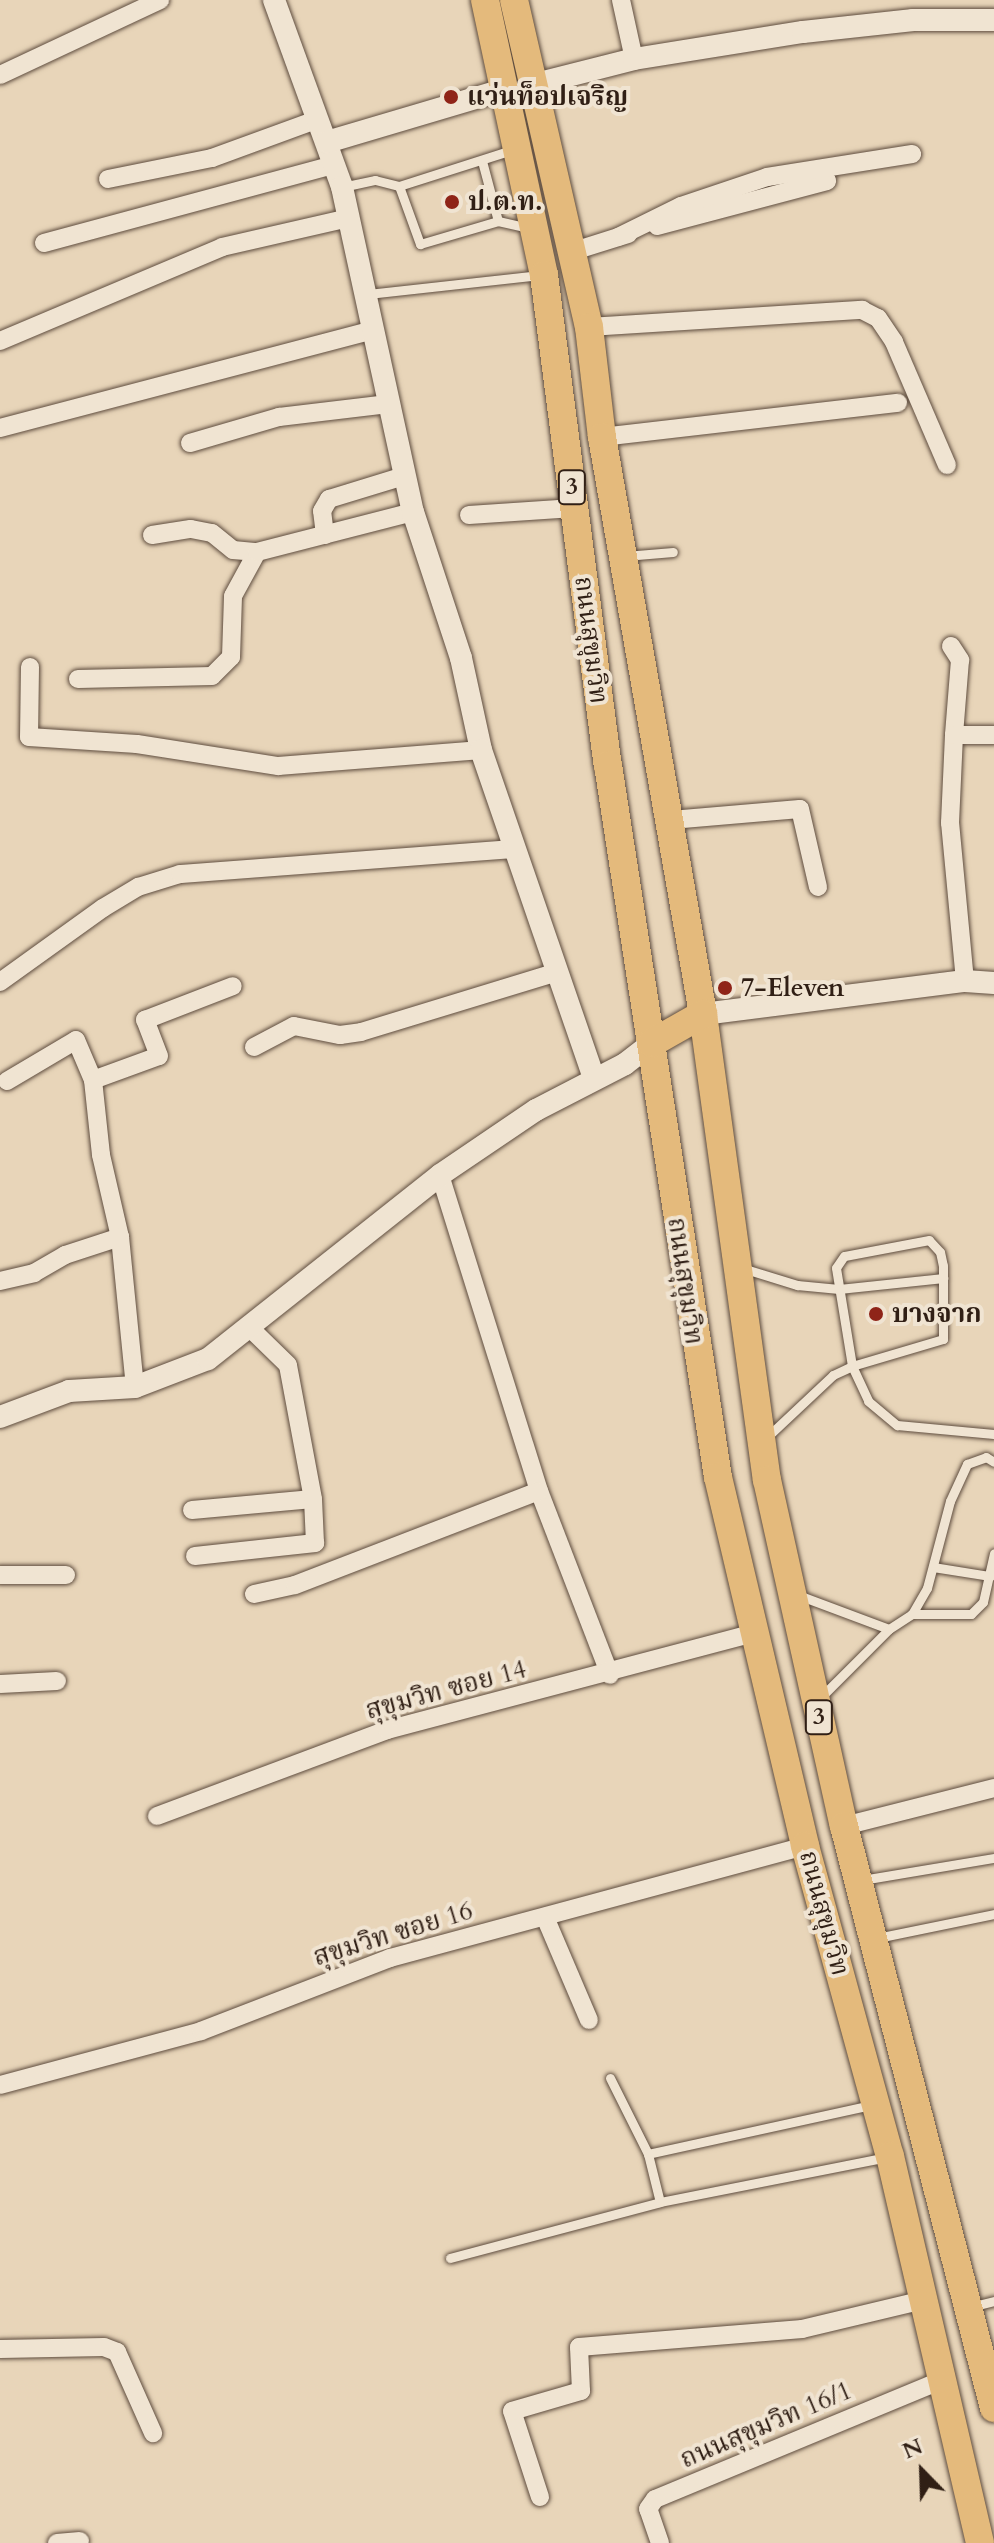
<!DOCTYPE html>
<html>
<head>
<meta charset="utf-8">
<style>
  body { margin:0 }
  #map { position:relative; width:994px; height:2543px; overflow:hidden; background:#e8d5b9; font-family:Cardo,"Noto Serif Thai",serif }
  div>[style] { position:absolute }
  .roads { filter:drop-shadow(0 0 2px #5e4c3e) drop-shadow(0 0 2px #5e4c3e) }
  .service>* { height:9px; margin:-4.5px; padding:0 4.5px; transform-origin:4.5px; border-radius:4.5px; background:#f0e4d2 }
  .minor>* { height:18px; margin:-9px; padding:0 9px; transform-origin:9px; border-radius:9px; background:#f0e4d2 }
  .tertiary>* { height:22px; margin:-11px; padding:0 11px; transform-origin:11px; border-radius:11px; background:#f0e4d2 }
  .primary>* { height:28px; margin:-14px; padding:0 14px; transform-origin:14px; border-radius:14px; background:#e4ba7c }
  .dots>* { width:22px; height:22px; translate:-50% -50%; box-sizing:border-box; border:4px solid #f0e4d2; border-radius:50% }
  span { translate:-50% -50%; white-space:nowrap; text-align:center; line-height:1.15; -webkit-text-stroke:8px #f0e4d2; paint-order:stroke }
  .shield-label span { padding:2px 6px; background:#f0e4d2; border:2px solid; border-radius:6px; -webkit-text-stroke-width:0 }
  .shield-label { font-size:24px; color:#301f15; font-weight:700 }
  .poi-label { font-size:26px; color:#301f15; font-weight:700 }
  .left { translate:0 -50%; text-align:left }
  .street-label { font-size:26px; color:#301f15 }
  .north { position:absolute; left:882px; top:2431px; width:80px; height:80px; -webkit-text-stroke:6px #f0e4d2; paint-order:stroke; rotate:337deg; font-size:22px; font-weight:700; line-height:32px; text-align:center; color:#301f15 }
  .north::after { content:''; display:block; margin:auto; width:28px; height:36px; background:#301f15; clip-path:polygon(50% 0,100% 100%,50% 72%,0 100%) }
</style>
</head>
<body>
<div id="map">
  <div class="roads">
    <div class="service">
      <div style="left:482px;top:161px;width:62px;rotate:75.1deg"></div>
      <div style="left:399px;top:186px;width:62px;rotate:70.1deg"></div>
      <div style="left:420px;top:244px;width:81px;rotate:-16.4deg"></div>
      <div style="left:498px;top:221px;width:32px;rotate:13deg"></div>
      <div style="left:342px;top:187px;width:34px;rotate:-12deg"></div>
      <div style="left:375px;top:180px;width:25px;rotate:14deg"></div>
      <div style="left:399px;top:186px;width:122px;rotate:-17.7deg"></div>
      <div style="left:368px;top:294px;width:173px;rotate:-6.3deg"></div>
      <div style="left:625px;top:556px;width:48px;rotate:-4.8deg"></div>
      <div style="left:742px;top:1268px;width:58px;rotate:17.2deg"></div>
      <div style="left:797px;top:1285px;width:42px;rotate:5.4deg"></div>
      <div style="left:839px;top:1289px;width:105px;rotate:-6deg"></div>
      <div style="left:766px;top:1438px;width:92px;rotate:-43.2deg"></div>
      <div style="left:833px;top:1375px;width:21px;rotate:-25deg"></div>
      <div style="left:852px;top:1366px;width:95px;rotate:-16.5deg"></div>
      <div style="left:943px;top:1339px;width:73px;rotate:-90deg"></div>
      <div style="left:943px;top:1266px;width:14px;rotate:-102deg"></div>
      <div style="left:940px;top:1252px;width:16px;rotate:-133deg"></div>
      <div style="left:929px;top:1240px;width:86px;rotate:169.3deg"></div>
      <div style="left:844px;top:1256px;width:14px;rotate:124deg"></div>
      <div style="left:836px;top:1268px;width:99px;rotate:80.7deg"></div>
      <div style="left:852px;top:1366px;width:38px;rotate:65deg"></div>
      <div style="left:868px;top:1401px;width:38px;rotate:40deg"></div>
      <div style="left:897px;top:1425px;width:97px;rotate:5.3deg"></div>
      <div style="left:933px;top:1567px;width:58px;rotate:9deg"></div>
      <div style="left:798px;top:1595px;width:97px;rotate:20.5deg"></div>
      <div style="left:889px;top:1629px;width:27px;rotate:-33deg"></div>
      <div style="left:912px;top:1614px;width:30px;rotate:-60deg"></div>
      <div style="left:927px;top:1588px;width:90px;rotate:-75.2deg"></div>
      <div style="left:950px;top:1501px;width:41px;rotate:-65.3deg"></div>
      <div style="left:967px;top:1464px;width:20px;rotate:-20deg"></div>
      <div style="left:986px;top:1457px;width:9px;rotate:32deg"></div>
      <div style="left:912px;top:1614px;width:59px"></div>
      <div style="left:971px;top:1614px;width:17px;rotate:-45deg"></div>
      <div style="left:983px;top:1602px;width:50px;rotate:-77.3deg"></div>
      <div style="left:821px;top:1697px;width:96px;rotate:-45deg"></div>
      <div style="left:862px;top:1880px;width:134px;rotate:-9.5deg"></div>
      <div style="left:877px;top:1938px;width:119px;rotate:-11.6deg"></div>
      <div style="left:610px;top:2078px;width:85px;rotate:63.4deg"></div>
      <div style="left:648px;top:2154px;width:49px;rotate:76deg"></div>
      <div style="left:648px;top:2154px;width:228px;rotate:-12.4deg"></div>
      <div style="left:450px;top:2258px;width:217px;rotate:-14.9deg"></div>
      <div style="left:660px;top:2202px;width:231px;rotate:-11.2deg"></div>
      <div style="left:970px;top:2307px;width:25px;rotate:-14deg"></div>
    </div>
    <div class="minor">
      <div style="left:621px;top:0;width:60px;rotate:77.6deg"></div>
      <div style="left:0;top:75px;width:177px;rotate:-25.1deg"></div>
      <div style="left:108px;top:179px;width:106px;rotate:-11.4deg"></div>
      <div style="left:212px;top:158px;width:111px;rotate:-20.1deg"></div>
      <div style="left:657px;top:226px;width:176px;rotate:-14.8deg"></div>
      <div style="left:618px;top:237px;width:70px;rotate:-26.2deg"></div>
      <div style="left:681px;top:206px;width:91px;rotate:-18.6deg"></div>
      <div style="left:767px;top:177px;width:147px;rotate:-9deg"></div>
      <div style="left:44px;top:243px;width:300px;rotate:-15.1deg"></div>
      <div style="left:574px;top:251px;width:57px;rotate:-17.5deg"></div>
      <div style="left:589px;top:327px;width:274px;rotate:-3.6deg"></div>
      <div style="left:862px;top:310px;width:18px;rotate:27deg"></div>
      <div style="left:878px;top:318px;width:29px;rotate:56deg"></div>
      <div style="left:894px;top:342px;width:134px;rotate:66.7deg"></div>
      <div style="left:0;top:341px;width:241px;rotate:-22.9deg"></div>
      <div style="left:222px;top:247px;width:130px;rotate:-12.9deg"></div>
      <div style="left:0;top:428px;width:387px;rotate:-14.7deg"></div>
      <div style="left:602px;top:437px;width:298px;rotate:-6.6deg"></div>
      <div style="left:190px;top:443px;width:93px;rotate:-16.3deg"></div>
      <div style="left:279px;top:417px;width:110px;rotate:-6.8deg"></div>
      <div style="left:469px;top:515px;width:105px;rotate:-3.8deg"></div>
      <div style="left:152px;top:535px;width:39px;rotate:-9deg"></div>
      <div style="left:191px;top:529px;width:21px;rotate:11deg"></div>
      <div style="left:212px;top:533px;width:27px;rotate:39deg"></div>
      <div style="left:233px;top:550px;width:24px;rotate:5deg"></div>
      <div style="left:325px;top:535px;width:24px;rotate:-97deg"></div>
      <div style="left:322px;top:511px;width:14px;rotate:-60deg"></div>
      <div style="left:329px;top:499px;width:78px;rotate:-17deg"></div>
      <div style="left:951px;top:646px;width:17px;rotate:57deg"></div>
      <div style="left:960px;top:660px;width:75px;rotate:94.6deg"></div>
      <div style="left:30px;top:667px;width:70px;rotate:90.8deg"></div>
      <div style="left:29px;top:737px;width:108px;rotate:3.7deg"></div>
      <div style="left:137px;top:744px;width:143px;rotate:8.9deg"></div>
      <div style="left:278px;top:766px;width:204px;rotate:-4.5deg"></div>
      <div style="left:78px;top:679px;width:134px;rotate:-1.3deg"></div>
      <div style="left:212px;top:676px;width:27px;rotate:-45deg"></div>
      <div style="left:231px;top:657px;width:61px;rotate:-88.1deg"></div>
      <div style="left:233px;top:596px;width:50px;rotate:-61.4deg"></div>
      <div style="left:257px;top:552px;width:161px;rotate:-14.4deg"></div>
      <div style="left:671px;top:820px;width:129px;rotate:-4.9deg"></div>
      <div style="left:800px;top:809px;width:80px;rotate:77deg"></div>
      <div style="left:965px;top:981px;width:159px;rotate:-95.4deg"></div>
      <div style="left:950px;top:823px;width:88px;rotate:-87.4deg"></div>
      <div style="left:954px;top:735px;width:40px"></div>
      <div style="left:0;top:982px;width:127px;rotate:-35.7deg"></div>
      <div style="left:103px;top:908px;width:41px;rotate:-31deg"></div>
      <div style="left:138px;top:887px;width:44px;rotate:-17.2deg"></div>
      <div style="left:180px;top:874px;width:335px;rotate:-4.3deg"></div>
      <div style="left:254px;top:1047px;width:45px;rotate:-27.7deg"></div>
      <div style="left:294px;top:1026px;width:47px;rotate:11.1deg"></div>
      <div style="left:340px;top:1035px;width:21px;rotate:-8deg"></div>
      <div style="left:361px;top:1032px;width:205px;rotate:-17deg"></div>
      <div style="left:93px;top:1080px;width:70px;rotate:-20deg"></div>
      <div style="left:159px;top:1056px;width:39px;rotate:-111deg"></div>
      <div style="left:145px;top:1020px;width:94px;rotate:-21.1deg"></div>
      <div style="left:7px;top:1081px;width:80px;rotate:-30.7deg"></div>
      <div style="left:76px;top:1040px;width:43px;rotate:67deg"></div>
      <div style="left:93px;top:1080px;width:75px;rotate:83.9deg"></div>
      <div style="left:101px;top:1155px;width:84px;rotate:77deg"></div>
      <div style="left:120px;top:1237px;width:151px;rotate:84.3deg"></div>
      <div style="left:440px;top:1175px;width:331px;rotate:72.6deg"></div>
      <div style="left:539px;top:1491px;width:197px;rotate:68.9deg"></div>
      <div style="left:0;top:1281px;width:35px;rotate:-13deg"></div>
      <div style="left:34px;top:1273px;width:36px;rotate:-30deg"></div>
      <div style="left:65px;top:1255px;width:58px;rotate:-18.1deg"></div>
      <div style="left:192px;top:1510px;width:121px;rotate:-5.2deg"></div>
      <div style="left:313px;top:1499px;width:136px;rotate:-100.6deg"></div>
      <div style="left:288px;top:1365px;width:53px;rotate:-135.8deg"></div>
      <div style="left:195px;top:1556px;width:121px;rotate:-6.2deg"></div>
      <div style="left:315px;top:1543px;width:44px;rotate:-92.6deg"></div>
      <div style="left:0;top:1575px;width:66px"></div>
      <div style="left:254px;top:1594px;width:42px;rotate:-12.4deg"></div>
      <div style="left:295px;top:1585px;width:261px;rotate:-21.1deg"></div>
      <div style="left:0;top:1684px;width:57px;rotate:-3deg"></div>
      <div style="left:157px;top:1816px;width:246px;rotate:-20.5deg"></div>
      <div style="left:387px;top:1730px;width:379px;rotate:-14.8deg"></div>
      <div style="left:844px;top:1826px;width:155px;rotate:-14.2deg"></div>
      <div style="left:545px;top:1917px;width:112px;rotate:66.9deg"></div>
      <div style="left:0;top:2085px;width:208px;rotate:-15deg"></div>
      <div style="left:201px;top:2031px;width:203px;rotate:-21.1deg"></div>
      <div style="left:390px;top:1958px;width:430px;rotate:-15.1deg"></div>
      <div style="left:0;top:2349px;width:104px;rotate:-1.1deg"></div>
      <div style="left:104px;top:2347px;width:14px;rotate:21deg"></div>
      <div style="left:117px;top:2352px;width:89px;rotate:66deg"></div>
      <div style="left:540px;top:2497px;width:90px;rotate:-108deg"></div>
      <div style="left:512px;top:2411px;width:72px;rotate:-16.2deg"></div>
      <div style="left:581px;top:2391px;width:44px;rotate:-92.6deg"></div>
      <div style="left:579px;top:2347px;width:224px;rotate:-4.6deg"></div>
      <div style="left:802px;top:2329px;width:125px;rotate:-13.4deg"></div>
      <div style="left:57px;top:2543px;width:23px;rotate:-5deg"></div>
      <div style="left:660px;top:2543px;width:36px;rotate:-109deg"></div>
      <div style="left:648px;top:2509px;width:12px;rotate:-55deg"></div>
      <div style="left:655px;top:2499px;width:311px;rotate:-22.5deg"></div>
    </div>
    <div class="tertiary">
      <div style="left:274px;top:0;width:199px;rotate:70deg"></div>
      <div style="left:342px;top:187px;width:333px;rotate:77.7deg"></div>
      <div style="left:413px;top:512px;width:154px;rotate:71.8deg"></div>
      <div style="left:461px;top:658px;width:94px;rotate:77.7deg"></div>
      <div style="left:481px;top:750px;width:347px;rotate:71deg"></div>
      <div style="left:536px;top:84px;width:101px;rotate:-14.3deg"></div>
      <div style="left:634px;top:59px;width:171px;rotate:-9.1deg"></div>
      <div style="left:803px;top:32px;width:111px;rotate:-6.2deg"></div>
      <div style="left:913px;top:20px;width:81px"></div>
      <div style="left:327px;top:142px;width:187px;rotate:-16.5deg"></div>
      <div style="left:703px;top:1014px;width:264px;rotate:-7.2deg"></div>
      <div style="left:965px;top:981px;width:29px;rotate:4deg"></div>
      <div style="left:0;top:1417px;width:74px;rotate:-20.6deg"></div>
      <div style="left:69px;top:1391px;width:66px;rotate:-3.5deg"></div>
      <div style="left:135px;top:1387px;width:78px;rotate:-21deg"></div>
      <div style="left:208px;top:1359px;width:296px;rotate:-38.4deg"></div>
      <div style="left:440px;top:1175px;width:116px;rotate:-34.1deg"></div>
      <div style="left:536px;top:1110px;width:100px;rotate:-27.3deg"></div>
      <div style="left:625px;top:1064px;width:34px;rotate:-38deg"></div>
    </div>
    <div class="primary">
      <div style="left:485px;top:0;width:281px;rotate:77.9deg"></div>
      <div style="left:544px;top:275px;width:494px;rotate:82.6deg"></div>
      <div style="left:608px;top:765px;width:720px;rotate:81.22deg"></div>
      <div style="left:718px;top:1477px;width:379px;rotate:76.7deg"></div>
      <div style="left:805px;top:1846px;width:321px;rotate:74.7deg"></div>
      <div style="left:890px;top:2156px;width:397px;rotate:76.9deg"></div>
      <div style="left:514px;top:0;width:335px;rotate:77.1deg"></div>
      <div style="left:589px;top:327px;width:111px;rotate:83.3deg"></div>
      <div style="left:602px;top:437px;width:586px;rotate:80.07deg"></div>
      <div style="left:703px;top:1014px;width:470px;rotate:82.2deg"></div>
      <div style="left:767px;top:1480px;width:354px;rotate:77.5deg"></div>
      <div style="left:844px;top:1826px;width:601px;rotate:75.55deg"></div>
      <div style="left:652px;top:1043px;width:59px;rotate:-29.6deg"></div>
    </div>
  </div>
  <div class="dots">
    <div style="left:451px;top:97px;background:#8f2418"></div>
    <div style="left:452px;top:202px;background:#8f2418"></div>
    <div style="left:725px;top:988px;background:#8f2418"></div>
    <div style="left:876px;top:1314px;background:#8f2418"></div>
  </div>
  <div class="shield-label">
    <span style="left:572px;top:487px">3</span>
    <span style="left:819px;top:1717px">3</span>
  </div>
  <div class="poi-label">
    <span class="left" style="left:467px;top:97px">แว่นท็อปเจริญ</span>
    <span class="left" style="left:468px;top:202px">ป.ต.ท.</span>
    <span class="left" style="left:741px;top:988px">7-Eleven</span>
    <span class="left" style="left:892px;top:1314px">บางจาก</span>
  </div>
  <div class="street-label">
    <span style="left:591px;top:640px;rotate:83deg">ถนนสุขุมวิท</span>
    <span style="left:685px;top:1281px;rotate:82deg">ถนนสุขุมวิท</span>
    <span style="left:446px;top:1690px;rotate:-15deg">สุขุมวิท ซอย 14</span>
    <span style="left:824px;top:1913px;rotate:75deg">ถนนสุขุมวิท</span>
    <span style="left:393px;top:1934px;rotate:-17deg">สุขุมวิท ซอย 16</span>
    <span style="left:766px;top:2425px;rotate:-23deg">ถนนสุขุมวิท 16/1</span>
  </div>
  <div class="north">N</div>
</div>
</body>
</html>
